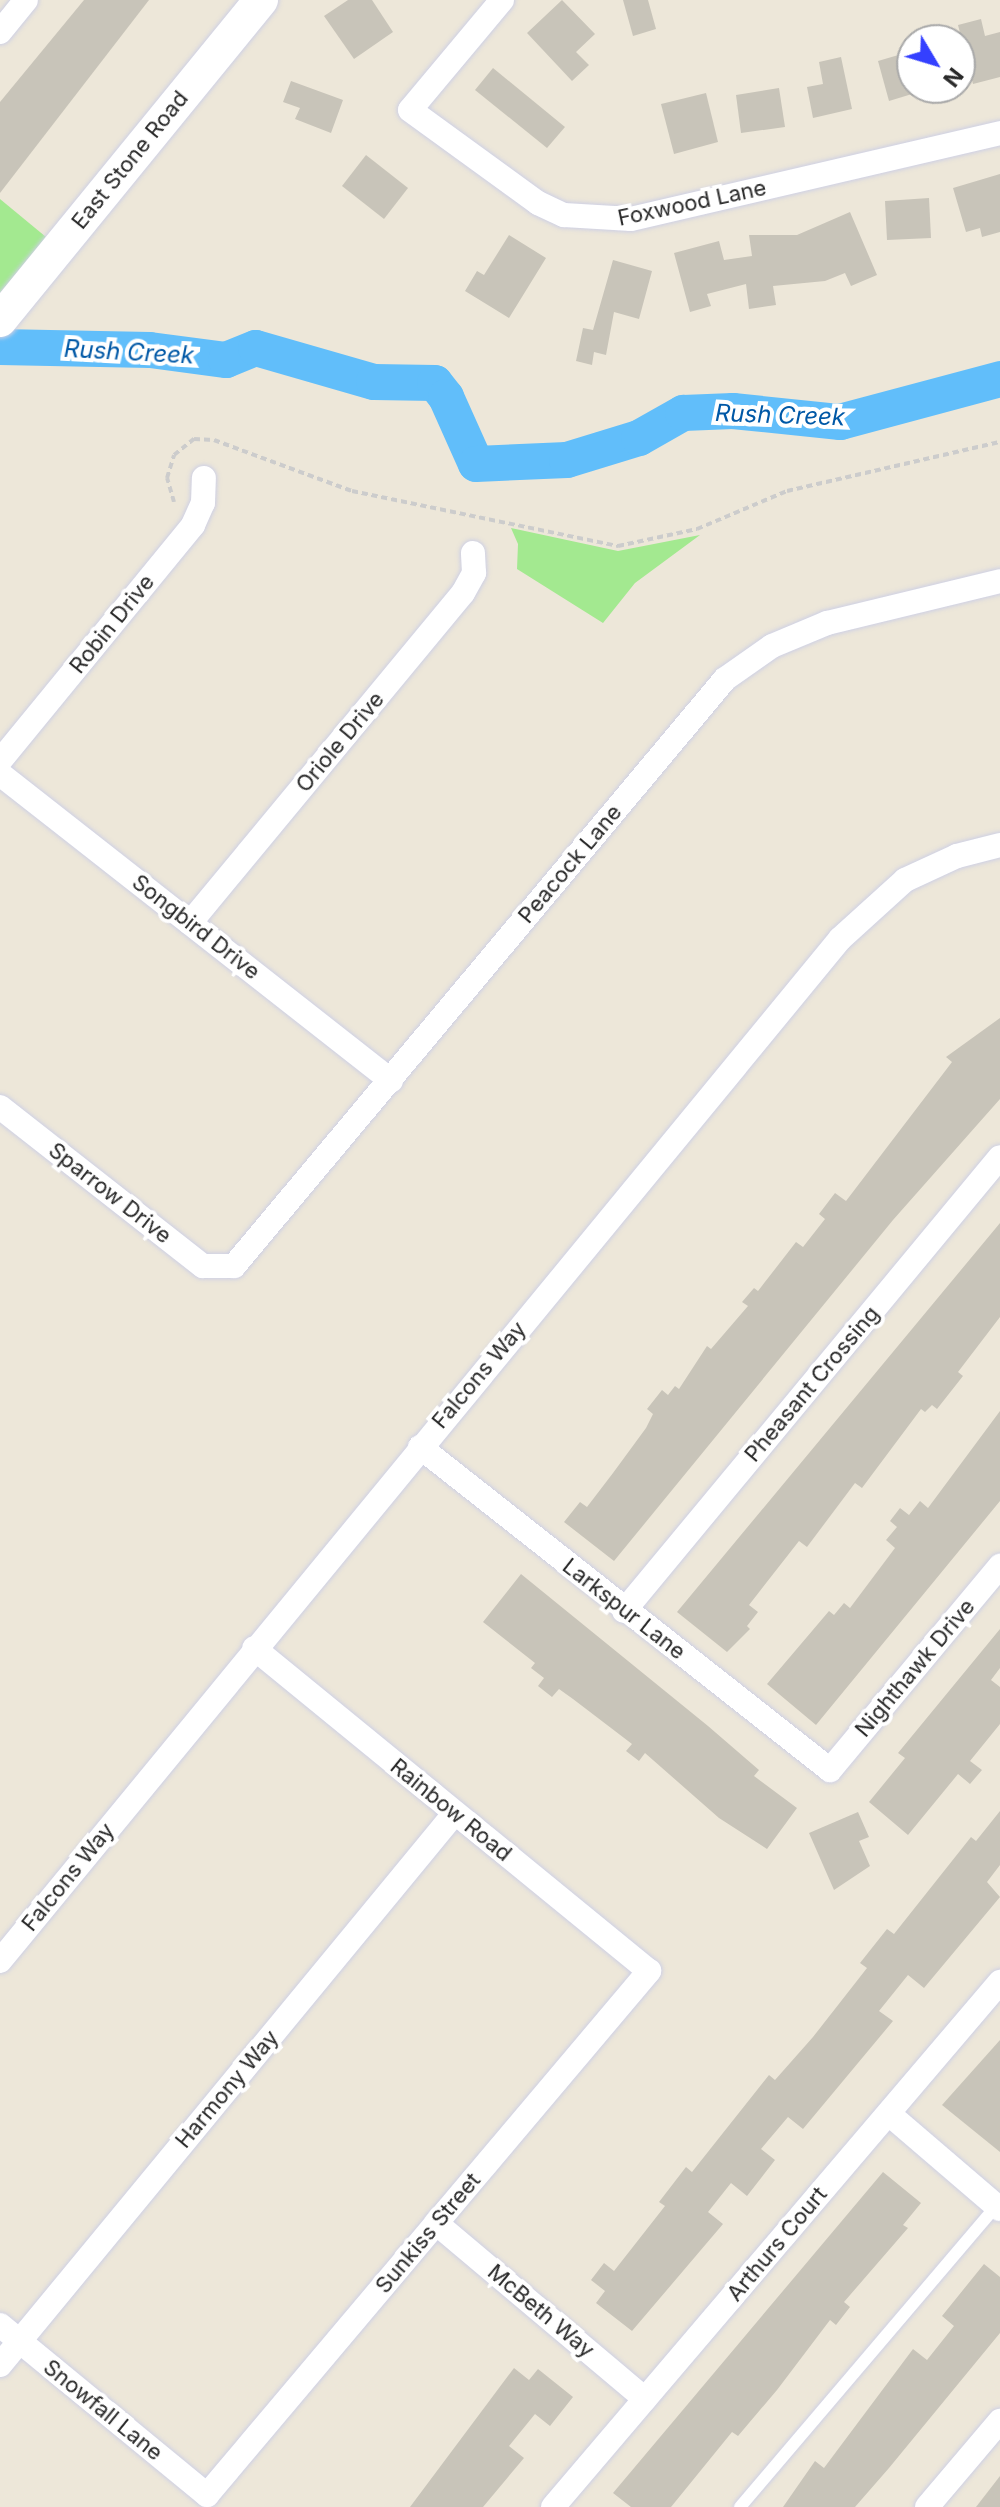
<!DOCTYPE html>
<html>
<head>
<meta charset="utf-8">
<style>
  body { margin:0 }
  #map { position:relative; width:1000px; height:2507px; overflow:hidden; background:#ede7d9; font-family:Inter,sans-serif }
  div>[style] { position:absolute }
  .green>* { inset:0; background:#a3e990 }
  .river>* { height:36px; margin:-18px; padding:0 18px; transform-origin:18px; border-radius:18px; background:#61befa }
  .building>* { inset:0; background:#c8c4b9 }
  .path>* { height:4px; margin-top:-2px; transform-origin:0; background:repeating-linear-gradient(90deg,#ccc 0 6px,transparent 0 10px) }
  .roads { filter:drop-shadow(0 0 2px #ced0e4) drop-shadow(0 0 2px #ced0e4) }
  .lane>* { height:12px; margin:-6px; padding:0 6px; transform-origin:6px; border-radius:6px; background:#fff }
  .street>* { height:24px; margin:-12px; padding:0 12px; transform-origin:12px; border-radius:12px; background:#fff }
  .secondary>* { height:34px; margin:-17px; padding:0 17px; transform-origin:17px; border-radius:17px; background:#fff }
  span { translate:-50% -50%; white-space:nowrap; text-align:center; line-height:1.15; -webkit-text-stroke:8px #fff; paint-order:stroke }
  .street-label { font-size:22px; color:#292929 }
  .water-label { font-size:24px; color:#0058a6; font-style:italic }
  .north { position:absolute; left:896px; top:24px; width:80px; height:80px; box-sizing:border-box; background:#fff; border:2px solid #a9a9a9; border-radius:50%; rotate:128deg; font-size:22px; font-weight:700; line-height:32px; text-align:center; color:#292929 }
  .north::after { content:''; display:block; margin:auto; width:28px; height:36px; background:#3440ff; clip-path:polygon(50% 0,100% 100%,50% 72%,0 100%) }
</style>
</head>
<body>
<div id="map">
  <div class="green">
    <div style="clip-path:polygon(0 199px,46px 237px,0 293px)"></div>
    <div style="clip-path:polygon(511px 528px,618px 551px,700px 535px,635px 583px,603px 623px,517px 569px,518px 544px)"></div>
  </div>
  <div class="river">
    <div style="left:0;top:347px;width:150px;rotate:1.1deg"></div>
    <div style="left:150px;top:350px;width:77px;rotate:7.5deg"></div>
    <div style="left:226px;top:360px;width:32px;rotate:-22deg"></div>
    <div style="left:256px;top:348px;width:123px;rotate:16.1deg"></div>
    <div style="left:374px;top:382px;width:61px;rotate:0.9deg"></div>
    <div style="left:435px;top:383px;width:18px;rotate:52deg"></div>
    <div style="left:446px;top:397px;width:73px;rotate:65.9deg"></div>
    <div style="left:476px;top:464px;width:91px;rotate:-2.5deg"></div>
    <div style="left:567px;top:460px;width:75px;rotate:-17deg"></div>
    <div style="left:639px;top:438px;width:51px;rotate:-29.6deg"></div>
    <div style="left:683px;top:413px;width:50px;rotate:-2.3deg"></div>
    <div style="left:733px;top:411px;width:108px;rotate:5.9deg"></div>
    <div style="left:840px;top:422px;width:166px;rotate:-15deg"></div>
  </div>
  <div class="building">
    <div style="clip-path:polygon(84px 0,149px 0,0 193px,0 102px)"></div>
    <div style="clip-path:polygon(348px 0,372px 0,393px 32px,354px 59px,324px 16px)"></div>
    <div style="clip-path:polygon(562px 0,595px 34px,576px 52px,589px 65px,572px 81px,527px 33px)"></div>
    <div style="clip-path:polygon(623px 0,648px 0,656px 29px,633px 36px)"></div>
    <div style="clip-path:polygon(981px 19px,985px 36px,1000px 32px,1000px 77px,973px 84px,958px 25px)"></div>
    <div style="clip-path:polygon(912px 51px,912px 94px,889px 101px,878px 61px)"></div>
    <div style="clip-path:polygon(841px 57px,852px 109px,813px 118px,807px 87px,823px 84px,819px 62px)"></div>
    <div style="clip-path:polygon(493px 68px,565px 127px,547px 148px,475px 90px)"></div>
    <div style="clip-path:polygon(291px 81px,343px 100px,331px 133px,295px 119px,300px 108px,283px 102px)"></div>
    <div style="clip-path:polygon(779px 88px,785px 127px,741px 133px,736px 95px)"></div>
    <div style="clip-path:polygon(706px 93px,718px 142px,674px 154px,661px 104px)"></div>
    <div style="clip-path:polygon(366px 155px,408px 188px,384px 219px,342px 186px)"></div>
    <div style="clip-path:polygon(1000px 174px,1000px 232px,982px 237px,980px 228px,966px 232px,953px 188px)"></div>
    <div style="clip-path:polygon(929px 198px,931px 238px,887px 240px,885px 201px)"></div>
    <div style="clip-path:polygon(850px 212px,877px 275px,851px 286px,845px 273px,825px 281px,773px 286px,776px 305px,749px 309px,746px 284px,707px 294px,711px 306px,690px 312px,674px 253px,719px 241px,724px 260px,752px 256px,749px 235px,797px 235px)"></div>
    <div style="clip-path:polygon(509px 235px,546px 258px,509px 318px,465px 291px,477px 271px,484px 275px)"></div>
    <div style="clip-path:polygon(613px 260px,652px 271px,639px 319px,614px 312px,606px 355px,594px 352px,592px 365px,576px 361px,583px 328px,593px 330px)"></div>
    <div style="clip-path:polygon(1000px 1018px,1000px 1099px,893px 1220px,614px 1561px,564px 1522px,580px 1502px,587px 1507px,613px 1473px,646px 1428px,653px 1414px,647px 1409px,662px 1390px,668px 1395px,675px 1386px,679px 1389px,707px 1346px,711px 1349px,748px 1306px,742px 1302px,754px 1288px,758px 1291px,796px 1242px,803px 1247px,825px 1219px,819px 1214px,835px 1193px,846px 1201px,952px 1062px,946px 1057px)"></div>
    <div style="clip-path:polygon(1000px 1223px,1000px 1317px,958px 1372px,963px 1376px,937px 1409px,932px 1405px,925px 1412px,921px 1409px,862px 1488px,855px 1483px,807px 1547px,799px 1541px,749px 1605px,758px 1612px,747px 1626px,750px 1629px,727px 1652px,677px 1612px)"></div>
    <div style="clip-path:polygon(1000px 1411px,1000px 1501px,816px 1725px,767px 1684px,829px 1611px,834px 1615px,844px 1603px,850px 1608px,895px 1548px,886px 1540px,897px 1527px,890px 1521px,900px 1508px,909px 1515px,920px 1501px,928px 1508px)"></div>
    <div style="clip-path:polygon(521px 1574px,708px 1726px,759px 1770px,754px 1776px,797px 1808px,767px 1849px,719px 1818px,645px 1753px,639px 1761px,626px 1751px,632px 1744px,573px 1699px,559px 1689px,552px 1697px,538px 1686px,544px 1678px,531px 1668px,535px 1663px,483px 1622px)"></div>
    <div style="clip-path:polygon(1000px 1629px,1000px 1668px,991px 1680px,1000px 1687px,1000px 1724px,970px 1761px,982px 1770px,970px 1784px,958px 1774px,908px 1835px,869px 1802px,905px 1758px,898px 1753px)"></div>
    <div style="clip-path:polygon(1000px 1811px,1000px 1865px,987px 1882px,1000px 1897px,924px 1988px,908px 1975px,879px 2011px,893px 2021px,803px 2129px,788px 2117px,761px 2149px,775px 2160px,747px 2196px,731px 2183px,708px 2212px,723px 2224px,632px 2331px,596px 2303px,605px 2291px,591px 2280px,604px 2263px,614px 2271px,665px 2206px,659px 2202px,686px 2167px,692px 2172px,769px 2075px,775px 2080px,813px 2037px,867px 1968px,860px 1963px,887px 1929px,894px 1934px,971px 1837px,976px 1841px)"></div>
    <div style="clip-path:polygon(858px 1812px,869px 1837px,859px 1841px,870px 1866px,834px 1890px,809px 1833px)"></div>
    <div style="clip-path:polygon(1000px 2040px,1000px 2152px,942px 2105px)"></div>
    <div style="clip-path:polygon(883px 2172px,921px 2203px,903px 2225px,908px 2228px,844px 2302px,850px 2307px,836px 2325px,830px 2320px,777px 2390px,738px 2436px,732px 2432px,671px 2507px,631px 2507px,613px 2493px)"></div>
    <div style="clip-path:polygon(984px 2264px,1000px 2277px,1000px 2333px,889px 2468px,855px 2507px,783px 2507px,815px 2461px,824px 2468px,913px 2349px,927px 2360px,954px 2326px,942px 2316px)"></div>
    <div style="clip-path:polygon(514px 2368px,529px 2380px,538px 2369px,573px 2397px,550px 2426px,535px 2414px,509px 2446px,524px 2458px,483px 2507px,410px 2507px)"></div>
    <div style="clip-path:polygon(1000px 2476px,1000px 2507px,976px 2507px)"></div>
  </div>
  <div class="path">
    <div style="left:174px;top:502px;width:25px;rotate:-106deg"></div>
    <div style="left:167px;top:478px;width:24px;rotate:-73deg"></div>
    <div style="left:174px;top:455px;width:26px;rotate:-39deg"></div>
    <div style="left:194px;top:439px;width:20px;rotate:3deg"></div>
    <div style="left:214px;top:440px;width:147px;rotate:20.3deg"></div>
    <div style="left:352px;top:491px;width:272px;rotate:11.7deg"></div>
    <div style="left:618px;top:546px;width:81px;rotate:-12.1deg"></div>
    <div style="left:697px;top:529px;width:98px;rotate:-22.9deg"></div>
    <div style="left:787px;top:491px;width:219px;rotate:-13deg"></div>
  </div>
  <div class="roads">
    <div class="lane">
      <div style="left:740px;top:2507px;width:398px;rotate:-49.6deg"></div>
    </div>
    <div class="street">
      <div style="left:502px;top:0;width:143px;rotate:129.9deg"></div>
      <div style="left:410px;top:110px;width:158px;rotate:36deg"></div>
      <div style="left:538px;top:203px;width:29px;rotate:25deg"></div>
      <div style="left:564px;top:215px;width:67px;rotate:3.4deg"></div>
      <div style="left:631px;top:219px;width:379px;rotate:-13.1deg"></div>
      <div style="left:0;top:32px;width:41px;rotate:-50.9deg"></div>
      <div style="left:0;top:761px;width:305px;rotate:-50.7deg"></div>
      <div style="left:193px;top:525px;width:24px;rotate:-66deg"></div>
      <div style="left:203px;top:503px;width:25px;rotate:-88deg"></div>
      <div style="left:0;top:774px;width:497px;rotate:38.1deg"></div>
      <div style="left:190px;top:923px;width:428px;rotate:-50.4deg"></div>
      <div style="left:463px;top:593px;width:23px;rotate:-61deg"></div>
      <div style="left:474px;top:573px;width:20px;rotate:-93deg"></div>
      <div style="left:0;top:1107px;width:258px;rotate:38.1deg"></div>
      <div style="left:203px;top:1266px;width:31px"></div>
      <div style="left:234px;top:1266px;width:765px;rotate:-50.09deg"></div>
      <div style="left:725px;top:679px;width:57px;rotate:-35.1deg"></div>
      <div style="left:772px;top:646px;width:60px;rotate:-22.7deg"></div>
      <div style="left:827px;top:623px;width:178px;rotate:-13.6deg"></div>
      <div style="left:420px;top:1447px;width:522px;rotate:38.23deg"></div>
      <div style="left:830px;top:1770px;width:266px;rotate:-50.2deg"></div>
      <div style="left:624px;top:1611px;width:589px;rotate:-50.37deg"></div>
      <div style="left:0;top:1961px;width:1323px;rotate:-50.58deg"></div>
      <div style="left:840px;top:939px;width:88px;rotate:-42.2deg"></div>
      <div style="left:905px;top:880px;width:57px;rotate:-24.8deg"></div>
      <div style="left:957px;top:856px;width:44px;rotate:-14.3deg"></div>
      <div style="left:889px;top:2114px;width:146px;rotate:40.6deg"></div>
      <div style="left:436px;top:2223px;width:273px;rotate:40.1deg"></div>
      <div style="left:0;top:2325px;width:268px;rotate:39.4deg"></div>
      <div style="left:207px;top:2495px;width:686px;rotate:-49.85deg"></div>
      <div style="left:649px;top:1971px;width:510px;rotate:-140.73deg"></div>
      <div style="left:0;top:2365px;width:714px;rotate:-50.51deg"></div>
      <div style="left:553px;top:2507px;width:690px;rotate:-49.59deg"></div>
      <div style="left:927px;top:2507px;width:113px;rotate:-49.7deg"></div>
    </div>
    <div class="secondary">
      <div style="left:0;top:320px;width:413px;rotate:-50.8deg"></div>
    </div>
  </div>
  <div class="street-label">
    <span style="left:130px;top:160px;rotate:-51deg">East Stone Road</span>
    <span style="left:692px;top:203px;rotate:-12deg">Foxwood Lane</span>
    <span style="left:112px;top:624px;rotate:-51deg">Robin Drive</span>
    <span style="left:340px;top:742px;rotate:-50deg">Oriole Drive</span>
    <span style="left:570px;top:864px;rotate:-50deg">Peacock Lane</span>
    <span style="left:196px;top:927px;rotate:38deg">Songbird Drive</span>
    <span style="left:110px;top:1193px;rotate:38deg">Sparrow Drive</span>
    <span style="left:479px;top:1375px;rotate:-50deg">Falcons Way</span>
    <span style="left:812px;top:1384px;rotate:-50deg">Pheasant Crossing</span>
    <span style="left:624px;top:1609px;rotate:38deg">Larkspur Lane</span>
    <span style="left:915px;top:1668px;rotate:-50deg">Nighthawk Drive</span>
    <span style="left:451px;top:1810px;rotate:39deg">Rainbow Road</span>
    <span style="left:68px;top:1877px;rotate:-51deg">Falcons Way</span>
    <span style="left:227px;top:2089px;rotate:-50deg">Harmony Way</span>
    <span style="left:428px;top:2233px;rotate:-50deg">Sunkiss Street</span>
    <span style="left:777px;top:2244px;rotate:-50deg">Arthurs Court</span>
    <span style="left:541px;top:2311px;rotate:40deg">McBeth Way</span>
    <span style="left:103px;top:2410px;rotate:39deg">Snowfall Lane</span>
  </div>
  <div class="water-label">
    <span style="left:129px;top:352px;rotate:3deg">Rush Creek</span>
    <span style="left:780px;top:415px;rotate:2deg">Rush Creek</span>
  </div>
  <div class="north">N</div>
</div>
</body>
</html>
